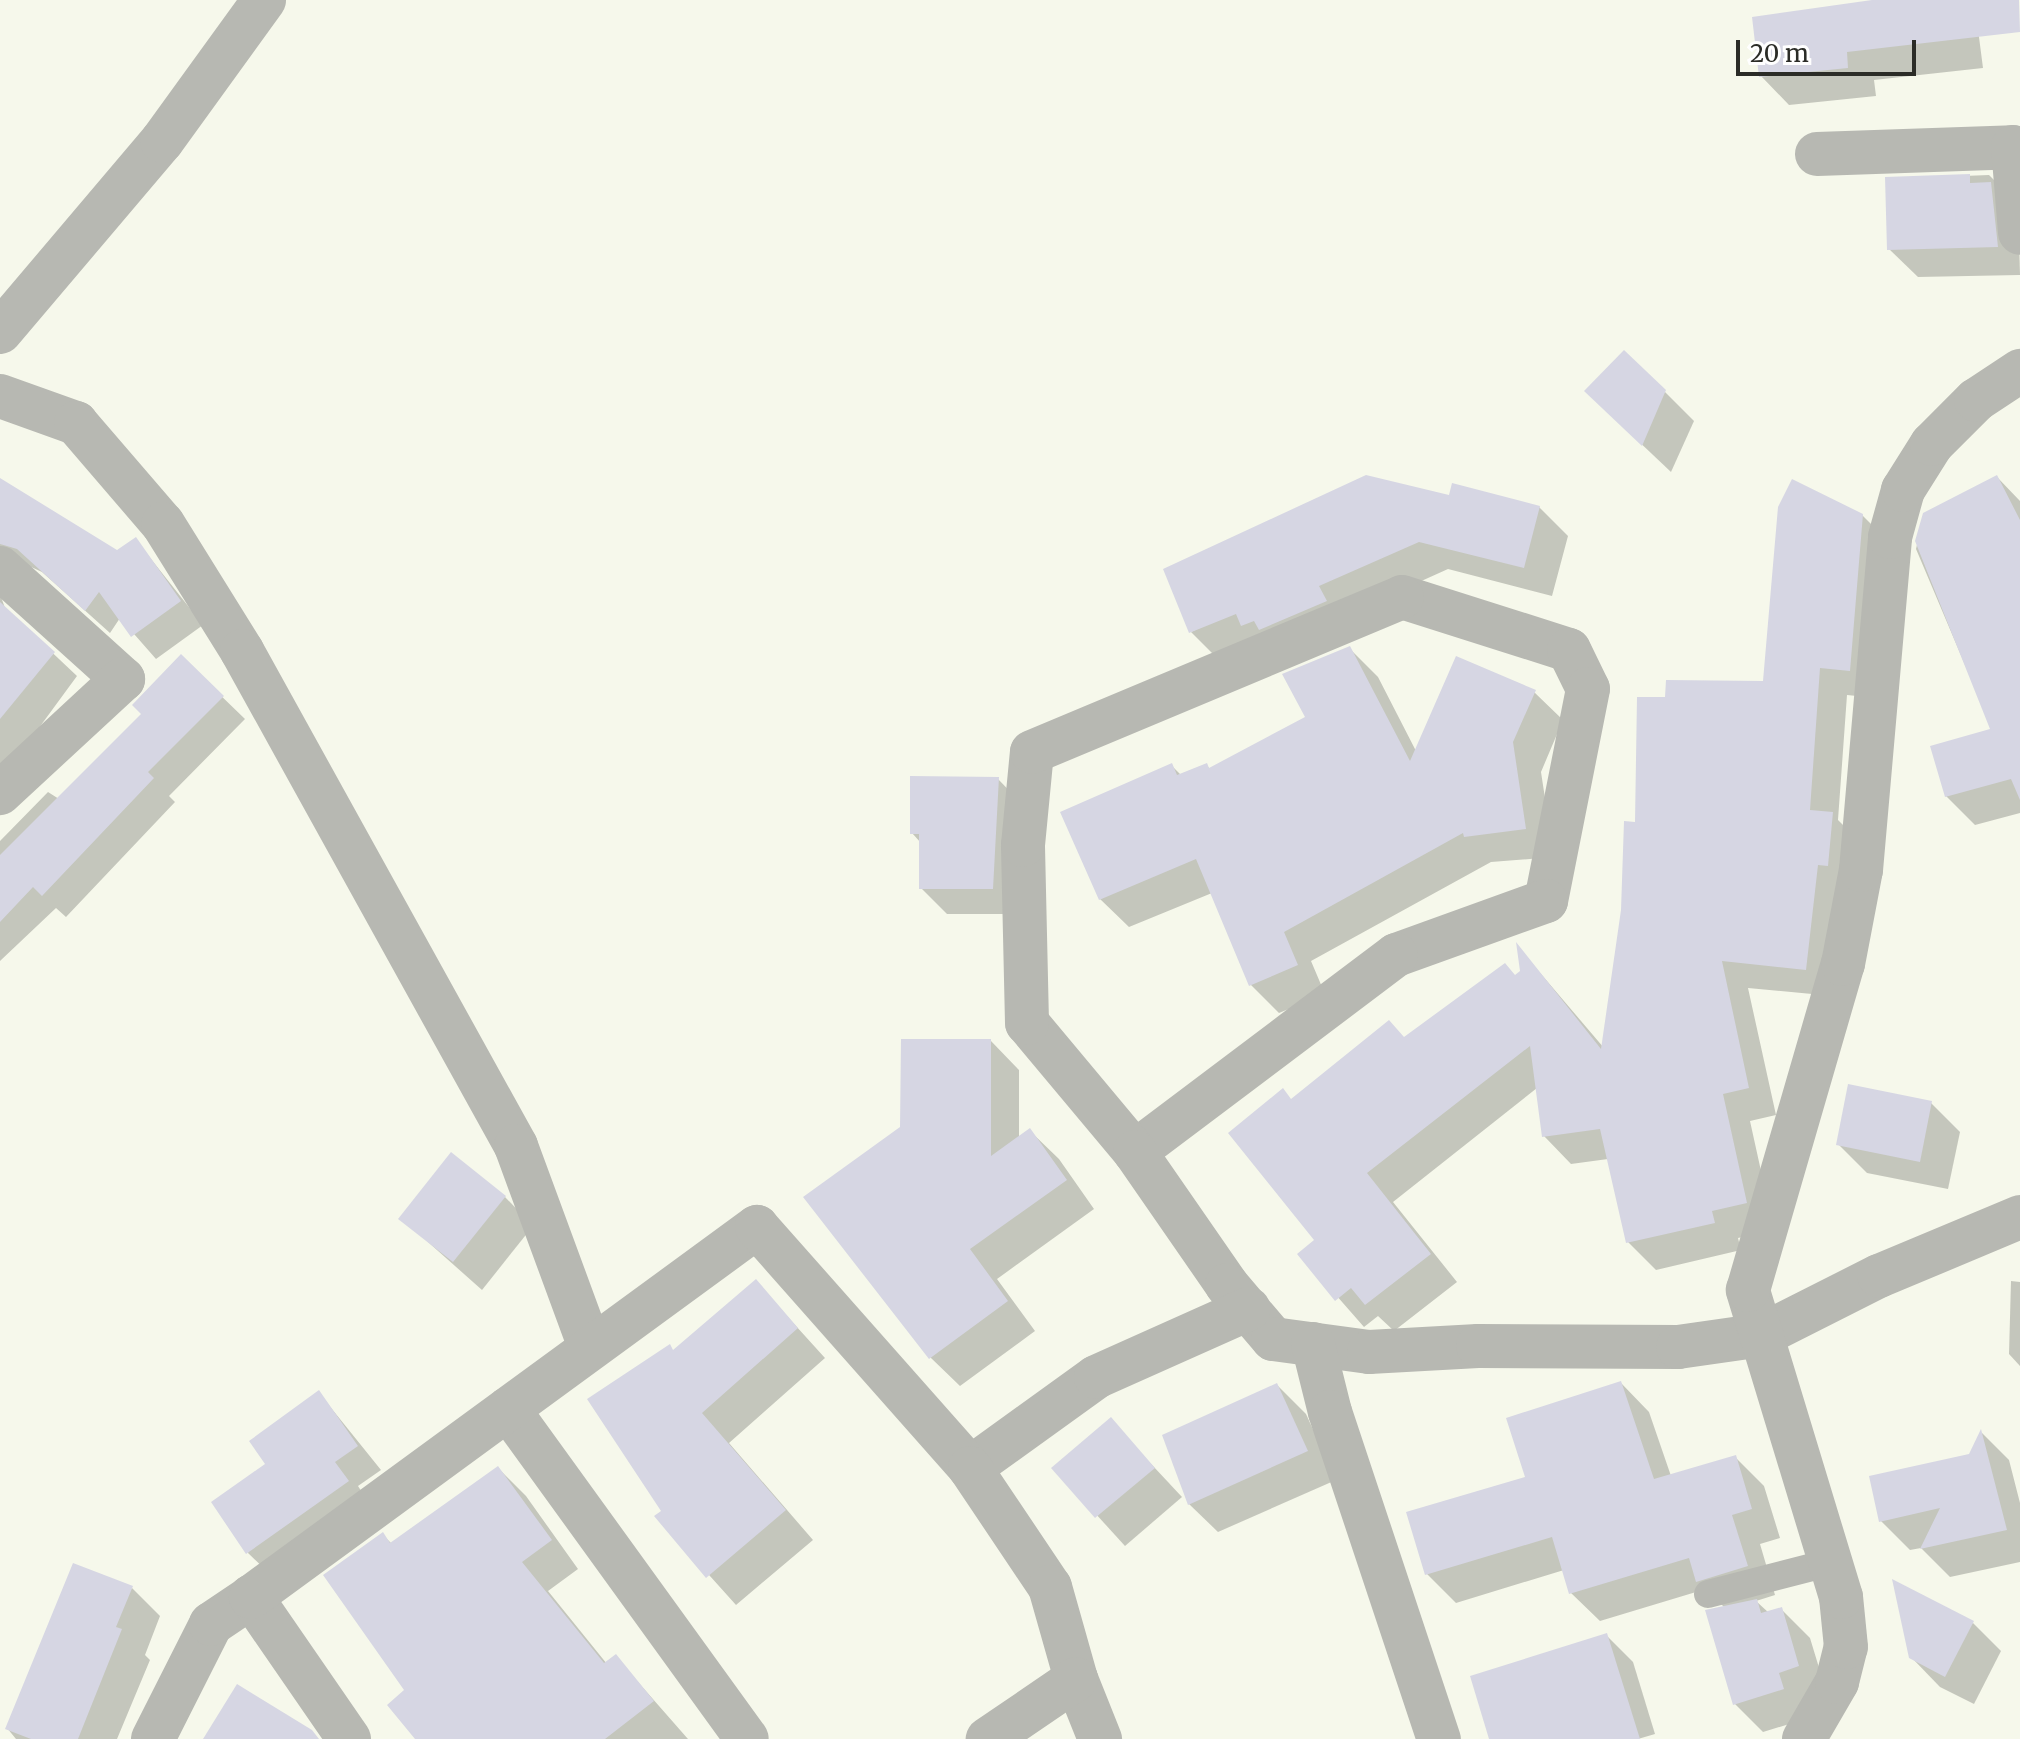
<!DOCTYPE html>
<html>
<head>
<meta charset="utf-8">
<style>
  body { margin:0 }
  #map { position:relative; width:2020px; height:1739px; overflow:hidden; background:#f6f8eb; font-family:Merriweather,serif }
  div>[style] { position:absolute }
  .shadow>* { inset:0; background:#0003 }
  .building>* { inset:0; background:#d6d6e3 }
  .service>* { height:28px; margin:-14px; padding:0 14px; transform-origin:14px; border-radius:14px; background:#b7b8b2 }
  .minor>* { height:44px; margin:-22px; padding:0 22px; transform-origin:22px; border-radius:22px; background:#b7b8b2 }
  span { translate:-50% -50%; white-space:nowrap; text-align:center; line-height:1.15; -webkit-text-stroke:7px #fff; paint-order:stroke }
  .scale { position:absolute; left:1736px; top:40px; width:180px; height:36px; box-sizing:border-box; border:4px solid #2b2c27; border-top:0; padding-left:10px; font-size:24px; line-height:28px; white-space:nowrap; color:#2b2c27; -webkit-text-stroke:6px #fff; paint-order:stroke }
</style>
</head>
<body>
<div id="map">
  <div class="shadow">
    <div style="clip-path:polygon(1874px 0,1969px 0,1975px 6px,1983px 68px,1874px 80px,1876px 96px,1789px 105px,1761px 76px)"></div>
    <div style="clip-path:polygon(1989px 175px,2018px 204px,2020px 275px,1918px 277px,1889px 249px,1887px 179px)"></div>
    <div style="clip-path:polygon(1665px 392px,1694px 421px,1671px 472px,1615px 419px)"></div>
    <div style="clip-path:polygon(1997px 477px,2020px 501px,2020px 813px,1975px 825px,1946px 796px,1993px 731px,1916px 549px,1924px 514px)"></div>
    <div style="clip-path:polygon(1450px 497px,1539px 507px,1568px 536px,1552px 596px,1448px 569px,1346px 615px,1220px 661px,1191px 632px)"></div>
    <div style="clip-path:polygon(0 506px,117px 553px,136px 540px,203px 625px,156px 659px,120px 618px,110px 633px,42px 572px,29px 566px,0 584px)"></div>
    <div style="clip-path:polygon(1862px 515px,1890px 543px,1877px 698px,1847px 695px,1838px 820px,1860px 842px,1833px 996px,1748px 988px,1776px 1115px,1750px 1121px,1774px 1230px,1738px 1238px,1741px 1250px,1656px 1270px,1628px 1242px,1608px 1159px,1571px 1164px,1544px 1136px,1537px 1088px,1393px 1202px,1457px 1282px,1394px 1331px,1378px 1316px,1364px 1327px,1300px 1254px,1317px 1241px,1292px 1100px,1516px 976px,1522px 972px,1518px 947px,1604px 1048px,1637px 824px,1667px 699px,1765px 683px)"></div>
    <div style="clip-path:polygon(0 594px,5px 608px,77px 676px,0 781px)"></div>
    <div style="clip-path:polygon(1349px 648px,1378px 677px,1416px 751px,1534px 692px,1563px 720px,1541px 772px,1554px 857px,1491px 862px,1311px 961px,1325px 994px,1279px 1013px,1250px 984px,1212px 893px,1129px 927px,1100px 899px,1172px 766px,1182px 776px,1206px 765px,1210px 769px,1307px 718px)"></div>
    <div style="clip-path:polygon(181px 657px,245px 719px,169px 796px,175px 802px,66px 917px,56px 908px,0 961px,0 841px,48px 792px,59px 799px,143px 714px)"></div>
    <div style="clip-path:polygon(998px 779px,1023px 805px,1018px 914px,947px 914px,921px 888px,921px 843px,912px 833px)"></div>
    <div style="clip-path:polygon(991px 1041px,1019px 1070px,1019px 1138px,1030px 1131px,1059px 1159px,1094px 1209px,997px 1279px,1035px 1331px,960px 1386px,931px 1358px,806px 1197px,902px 1128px)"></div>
    <div style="clip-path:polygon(1931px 1103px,1960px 1132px,1948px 1189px,1867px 1173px,1838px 1144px)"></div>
    <div style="clip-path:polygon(505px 1197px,533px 1226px,482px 1290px,401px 1218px)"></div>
    <div style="clip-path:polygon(2011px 1281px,2020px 1282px,2020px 1366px,2009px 1354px)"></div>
    <div style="clip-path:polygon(756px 1282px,825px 1358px,729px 1443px,813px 1540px,736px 1605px,657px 1517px,663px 1511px,674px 1351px)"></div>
    <div style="clip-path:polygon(1621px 1383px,1649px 1412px,1671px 1476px,1735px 1457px,1764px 1486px,1780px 1538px,1760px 1544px,1775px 1595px,1756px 1601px,1769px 1613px,1781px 1609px,1810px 1638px,1827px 1694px,1812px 1717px,1763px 1732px,1735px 1704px,1725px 1608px,1706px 1589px,1600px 1621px,1571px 1593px,1564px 1570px,1456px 1603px,1427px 1574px)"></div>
    <div style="clip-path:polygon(1277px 1385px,1306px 1414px,1336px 1480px,1218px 1532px,1189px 1504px)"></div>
    <div style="clip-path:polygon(319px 1393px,381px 1470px,358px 1486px,371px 1506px,272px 1576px,248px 1553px,268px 1464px)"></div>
    <div style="clip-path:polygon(1110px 1420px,1182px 1497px,1125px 1546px,1054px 1468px)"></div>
    <div style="clip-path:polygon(1982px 1433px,2009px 1460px,2020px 1503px,2020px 1562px,1950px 1577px,1921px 1548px,1910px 1550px,1881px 1521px,1970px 1455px)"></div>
    <div style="clip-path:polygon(498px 1468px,526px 1496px,578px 1569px,548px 1591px,607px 1664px,616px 1657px,688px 1739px,418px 1739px,382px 1534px,392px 1544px)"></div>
    <div style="clip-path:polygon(132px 1588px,160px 1616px,145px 1655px,150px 1660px,117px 1739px,16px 1739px,7px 1728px)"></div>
    <div style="clip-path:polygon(1973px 1623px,2001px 1651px,1974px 1704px,1940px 1687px,1911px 1657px)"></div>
    <div style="clip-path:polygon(1607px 1636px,1633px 1662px,1655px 1734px,1638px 1739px,1491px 1739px)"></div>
  </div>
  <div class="building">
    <div style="clip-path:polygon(1872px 0,2019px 0,2020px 32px,1847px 52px,1848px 68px,1759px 77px,1752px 17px)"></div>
    <div style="clip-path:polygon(1970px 174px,1970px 183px,1991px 182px,1998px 247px,1887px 250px,1885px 177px)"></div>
    <div style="clip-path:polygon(1624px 350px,1666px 390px,1642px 446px,1584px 391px)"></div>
    <div style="clip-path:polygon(1366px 475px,1449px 495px,1452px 483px,1540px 506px,1524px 568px,1419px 542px,1319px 586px,1327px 601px,1259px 630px,1254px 621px,1241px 626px,1236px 614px,1189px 633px,1163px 569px)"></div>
    <div style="clip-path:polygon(1997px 475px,2020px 520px,2020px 800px,2011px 779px,1945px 797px,1930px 746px,1990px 729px,1915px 541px,1923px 513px)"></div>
    <div style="clip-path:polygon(0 478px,117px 550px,136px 537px,181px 601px,131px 637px,99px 592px,85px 611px,17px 549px,0 544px)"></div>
    <div style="clip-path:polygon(1792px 479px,1863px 514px,1850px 671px,1820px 668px,1810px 810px,1833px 812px,1828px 866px,1818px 865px,1806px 970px,1722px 961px,1749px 1088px,1723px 1094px,1747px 1203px,1712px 1211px,1715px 1223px,1626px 1243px,1600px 1129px,1542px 1137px,1530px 1046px,1367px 1173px,1431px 1254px,1365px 1305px,1351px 1288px,1335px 1301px,1297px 1254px,1314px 1240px,1228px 1133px,1283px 1088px,1291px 1099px,1389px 1020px,1404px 1037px,1505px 963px,1515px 975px,1520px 971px,1516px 942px,1601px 1049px,1621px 910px,1624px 821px,1635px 822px,1637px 697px,1665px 697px,1666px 680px,1763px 681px,1778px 507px)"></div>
    <div style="clip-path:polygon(0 602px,55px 652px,0 719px)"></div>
    <div style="clip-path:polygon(1350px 646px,1410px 761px,1456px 656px,1536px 690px,1513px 742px,1526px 829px,1464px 837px,1463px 833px,1284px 932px,1298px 965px,1249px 986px,1196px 859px,1099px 900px,1060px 812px,1172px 763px,1177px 775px,1207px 763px,1209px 768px,1305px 717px,1282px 674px)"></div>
    <div style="clip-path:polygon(181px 654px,224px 696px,148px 772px,154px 778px,42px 896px,33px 887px,0 922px,0 855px,141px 714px,132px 705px)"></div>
    <div style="clip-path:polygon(910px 776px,999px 777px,993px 889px,919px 889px,919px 834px,910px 834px)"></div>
    <div style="clip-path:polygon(901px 1039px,991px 1039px,991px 1156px,1030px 1128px,1067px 1180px,970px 1249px,1008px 1301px,929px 1359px,803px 1197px,900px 1127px)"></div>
    <div style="clip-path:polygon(1848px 1084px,1932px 1101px,1920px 1162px,1836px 1145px)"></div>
    <div style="clip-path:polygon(451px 1152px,506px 1196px,453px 1262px,398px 1219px)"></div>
    <div style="clip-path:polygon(756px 1279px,798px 1328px,702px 1413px,786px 1510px,706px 1578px,654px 1516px,661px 1511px,587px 1399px,670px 1344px,673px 1350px)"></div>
    <div style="clip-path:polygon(1621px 1381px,1654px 1479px,1736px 1455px,1752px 1509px,1732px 1515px,1748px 1566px,1696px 1582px,1689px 1558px,1569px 1594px,1552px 1537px,1425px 1575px,1406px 1512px,1525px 1477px,1506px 1418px)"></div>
    <div style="clip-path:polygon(1277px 1383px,1308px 1451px,1188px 1505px,1162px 1435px)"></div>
    <div style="clip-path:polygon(319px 1390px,358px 1446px,335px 1462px,349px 1481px,246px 1554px,211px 1502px,265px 1464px,249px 1441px)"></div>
    <div style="clip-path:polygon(1111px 1417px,1155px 1468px,1095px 1518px,1051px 1468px)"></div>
    <div style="clip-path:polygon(1981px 1429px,2007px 1530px,1920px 1549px,1940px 1508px,1879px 1522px,1869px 1476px,1969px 1454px)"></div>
    <div style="clip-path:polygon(498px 1466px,552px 1540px,522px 1562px,604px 1663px,616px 1654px,654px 1701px,605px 1739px,415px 1739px,387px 1705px,404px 1690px,323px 1575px,383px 1532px,390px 1543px)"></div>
    <div style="clip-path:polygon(73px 1563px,133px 1586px,116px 1627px,122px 1629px,78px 1739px,31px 1739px,5px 1729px)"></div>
    <div style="clip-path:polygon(1892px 1579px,1974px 1621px,1945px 1677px,1909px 1658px)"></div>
    <div style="clip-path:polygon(1757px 1599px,1761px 1613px,1782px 1607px,1799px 1666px,1779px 1673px,1784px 1689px,1733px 1705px,1705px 1610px)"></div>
    <div style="clip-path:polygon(1607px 1633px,1640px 1739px,1489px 1739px,1470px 1676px)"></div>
    <div style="clip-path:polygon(237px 1684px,312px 1730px,319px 1739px,203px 1739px)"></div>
  </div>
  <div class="service">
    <div style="left:1708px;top:1594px;width:128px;rotate:-14.5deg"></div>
  </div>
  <div class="minor">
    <div style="left:1817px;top:154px;width:196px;rotate:-2deg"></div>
    <div style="left:2013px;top:147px;width:86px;rotate:85.3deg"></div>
    <div style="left:0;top:332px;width:250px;rotate:-49.7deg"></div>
    <div style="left:162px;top:141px;width:174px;rotate:-54.1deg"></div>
    <div style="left:0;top:396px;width:81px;rotate:19.6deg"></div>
    <div style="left:76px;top:423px;width:133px;rotate:49.3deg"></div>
    <div style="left:163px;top:524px;width:150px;rotate:58.1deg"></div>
    <div style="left:242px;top:651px;width:566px;rotate:61.03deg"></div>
    <div style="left:516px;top:1146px;width:214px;rotate:69.8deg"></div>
    <div style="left:0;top:568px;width:166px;rotate:42.1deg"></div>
    <div style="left:123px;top:679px;width:168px;rotate:137.2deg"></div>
    <div style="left:1402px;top:597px;width:175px;rotate:17.6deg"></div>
    <div style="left:1569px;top:650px;width:43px;rotate:64deg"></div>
    <div style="left:1588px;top:689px;width:216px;rotate:101.2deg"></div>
    <div style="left:1546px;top:901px;width:159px;rotate:160.2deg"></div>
    <div style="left:1396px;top:955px;width:327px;rotate:143deg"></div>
    <div style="left:1135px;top:1152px;width:168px;rotate:-129.9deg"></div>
    <div style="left:1027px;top:1023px;width:178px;rotate:-91.3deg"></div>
    <div style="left:1023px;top:845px;width:93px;rotate:-84.5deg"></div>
    <div style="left:1032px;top:752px;width:401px;rotate:-22.7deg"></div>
    <div style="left:1135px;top:1152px;width:162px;rotate:55.3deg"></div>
    <div style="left:1227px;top:1285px;width:71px;rotate:49.6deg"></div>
    <div style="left:1273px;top:1339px;width:97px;rotate:7.7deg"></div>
    <div style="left:1369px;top:1352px;width:109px;rotate:-3.2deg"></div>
    <div style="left:1478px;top:1346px;width:200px;rotate:0.3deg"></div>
    <div style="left:1678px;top:1347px;width:85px;rotate:-8.1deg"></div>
    <div style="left:1762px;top:1335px;width:131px;rotate:-26.8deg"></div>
    <div style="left:1879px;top:1276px;width:153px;rotate:-22.7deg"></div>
    <div style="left:1313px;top:1344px;width:70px;rotate:76deg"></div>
    <div style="left:1330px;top:1412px;width:345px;rotate:71.6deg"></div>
    <div style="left:508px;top:1409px;width:407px;rotate:54.1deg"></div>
    <div style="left:970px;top:1468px;width:155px;rotate:-35.8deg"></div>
    <div style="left:1096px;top:1377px;width:167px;rotate:-24.1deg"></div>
    <div style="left:1076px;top:1679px;width:65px;rotate:68.2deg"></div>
    <div style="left:153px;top:1739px;width:129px;rotate:-63.2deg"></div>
    <div style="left:211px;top:1624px;width:48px;rotate:-34deg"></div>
    <div style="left:349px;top:1739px;width:173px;rotate:-124.6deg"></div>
    <div style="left:251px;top:1597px;width:627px;rotate:-36.18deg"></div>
    <div style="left:757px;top:1227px;width:322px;rotate:48.5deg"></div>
    <div style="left:970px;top:1468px;width:143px;rotate:56.1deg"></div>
    <div style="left:1050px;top:1587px;width:96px;rotate:74.2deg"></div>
    <div style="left:1076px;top:1679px;width:107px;rotate:145.7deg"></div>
    <div style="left:1804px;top:1739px;width:66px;rotate:-59.9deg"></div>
    <div style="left:1837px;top:1682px;width:36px;rotate:-76deg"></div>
    <div style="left:1846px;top:1647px;width:50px;rotate:-95.7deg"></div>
    <div style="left:1841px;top:1597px;width:321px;rotate:-106.9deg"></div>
    <div style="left:1748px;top:1290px;width:340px;rotate:-73.8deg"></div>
    <div style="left:1843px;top:964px;width:96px;rotate:-79.2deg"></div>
    <div style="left:1861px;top:870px;width:334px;rotate:-85deg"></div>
    <div style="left:1890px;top:537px;width:49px;rotate:-74.5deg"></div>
    <div style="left:1903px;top:490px;width:54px;rotate:-57.8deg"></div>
    <div style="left:1932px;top:444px;width:62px;rotate:-45deg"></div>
    <div style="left:1976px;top:400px;width:53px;rotate:-33.4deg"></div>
  </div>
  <div class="scale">20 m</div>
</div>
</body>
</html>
